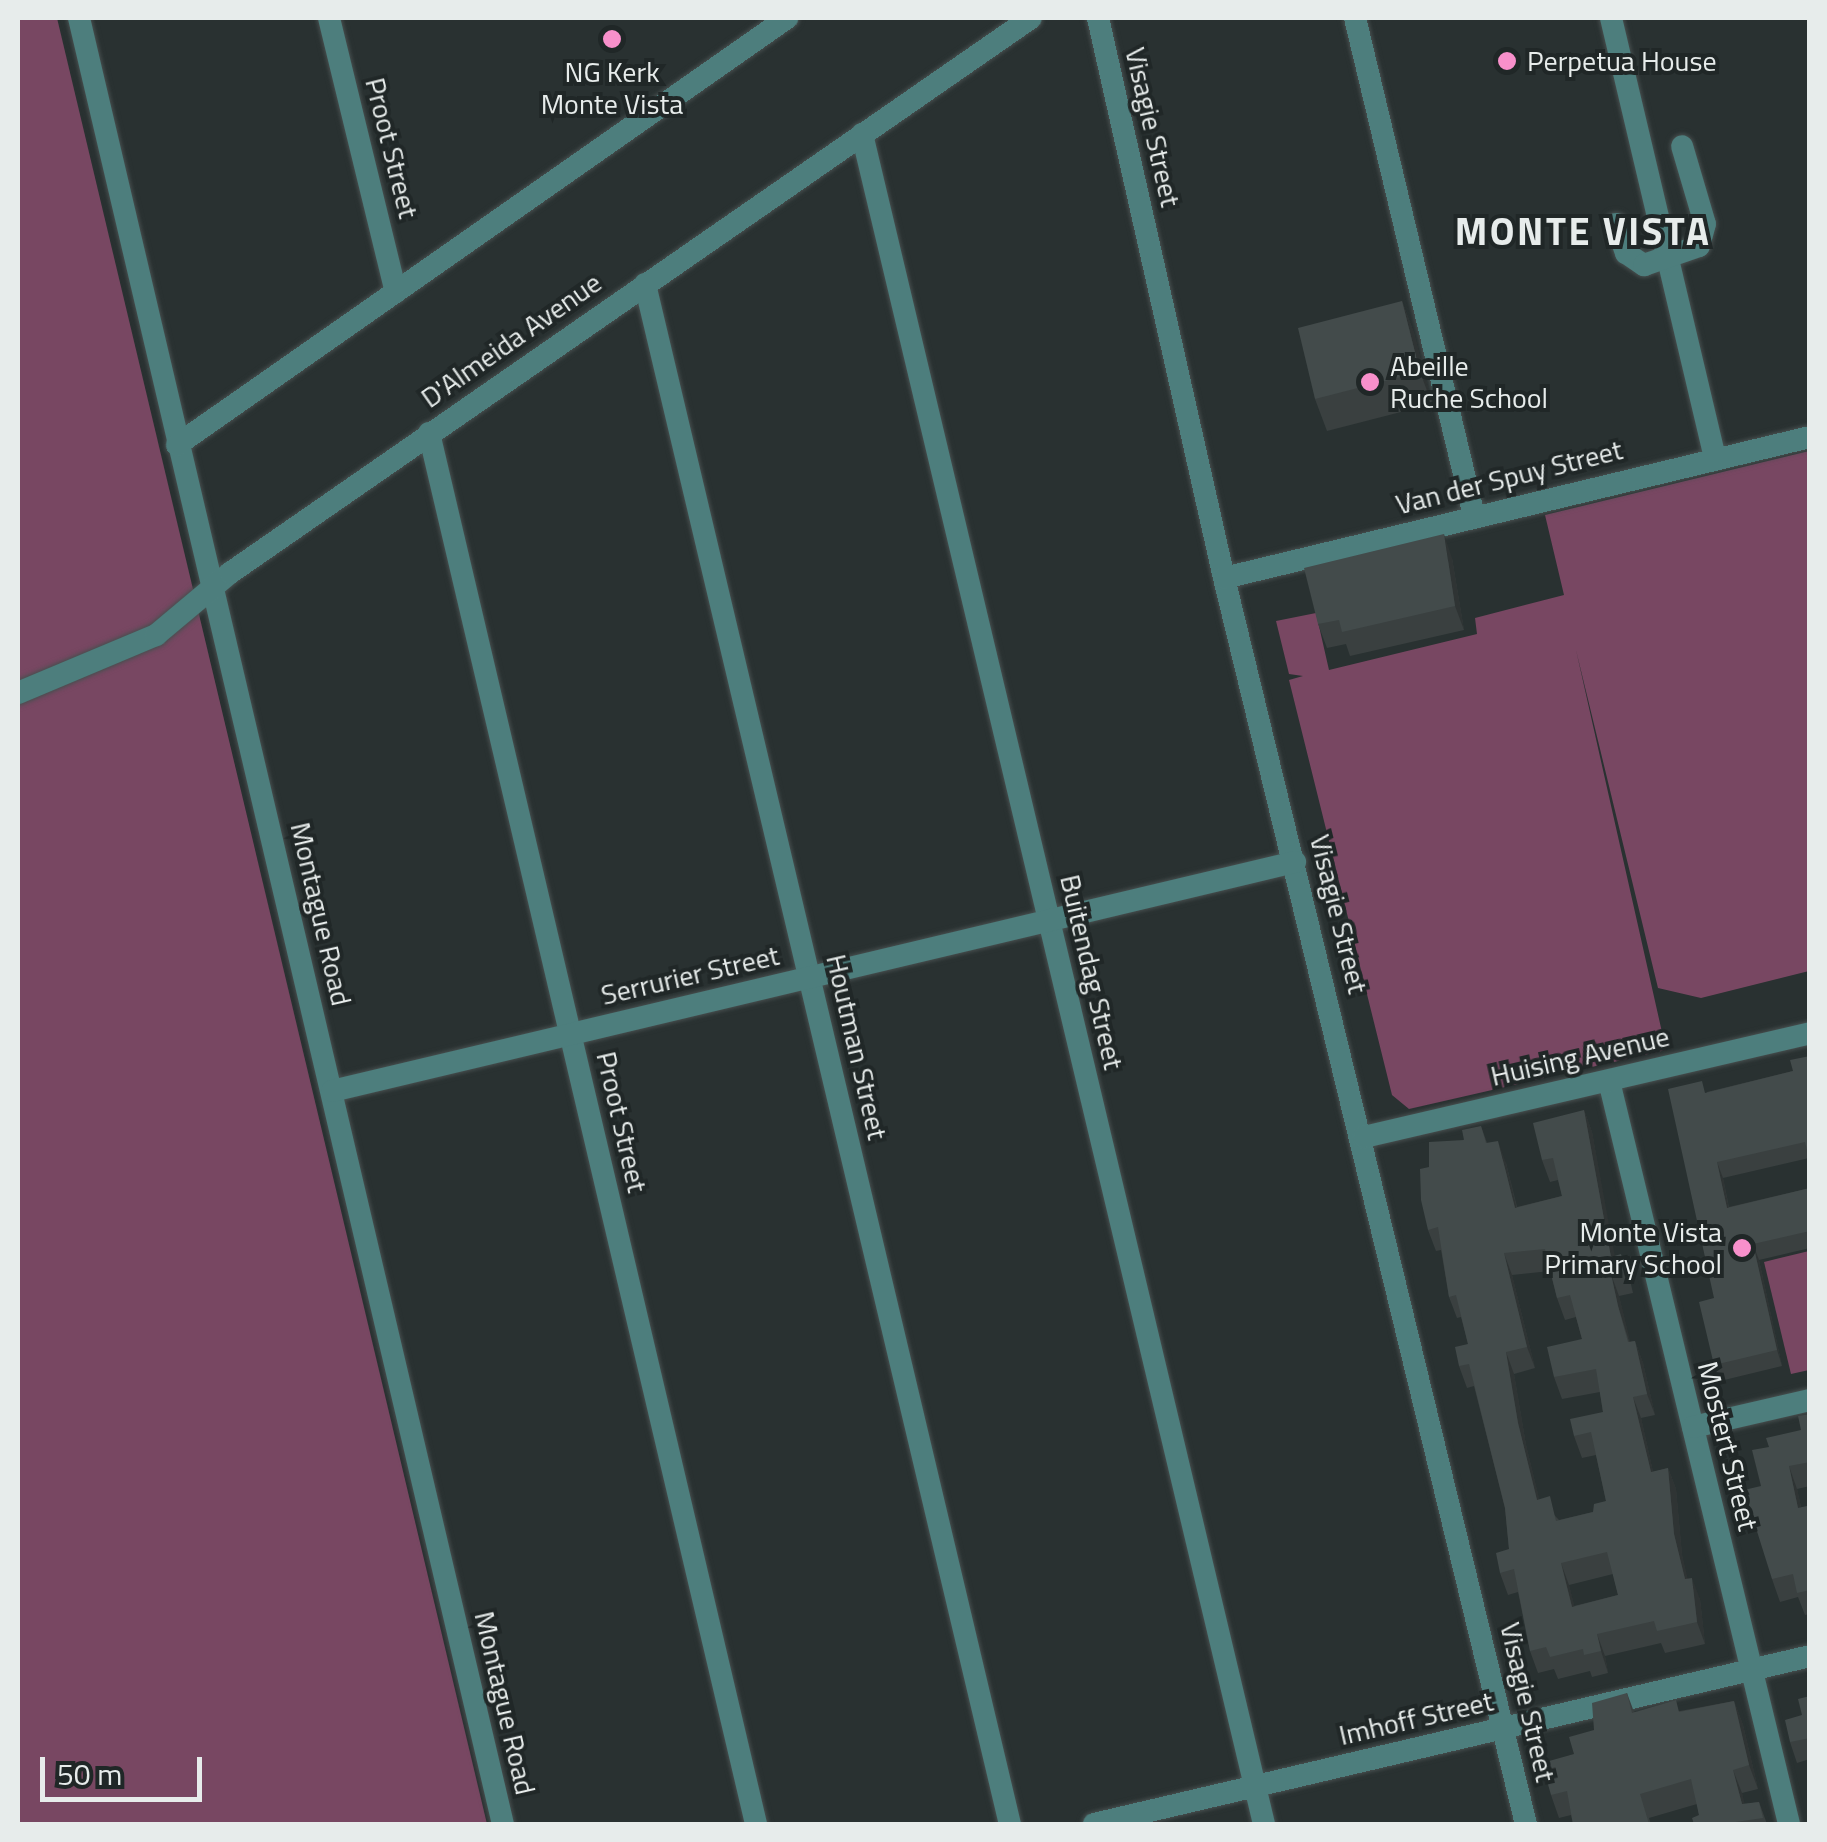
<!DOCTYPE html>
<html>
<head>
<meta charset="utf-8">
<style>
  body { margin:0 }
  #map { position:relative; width:1827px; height:1842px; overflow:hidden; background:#293131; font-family:"Titillium Web",sans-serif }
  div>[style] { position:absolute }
  .green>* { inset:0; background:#784762 }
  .roads { filter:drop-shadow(0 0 2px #474f4f) drop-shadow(0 0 2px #474f4f) }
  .minor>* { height:22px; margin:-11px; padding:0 11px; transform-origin:11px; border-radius:11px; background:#4d7e7d }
  .wall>* { inset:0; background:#3a4040 }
  .shaded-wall>* { inset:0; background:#2f3434 }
  .building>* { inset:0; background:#434b4b }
  .dots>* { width:28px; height:28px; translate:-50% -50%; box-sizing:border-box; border:5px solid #202727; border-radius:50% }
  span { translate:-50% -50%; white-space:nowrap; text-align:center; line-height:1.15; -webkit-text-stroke:8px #202727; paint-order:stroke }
  .poi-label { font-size:28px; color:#e7eceb }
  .left { translate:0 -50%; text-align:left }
  .right { translate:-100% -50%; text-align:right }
  .street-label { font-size:28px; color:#e7eceb }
  .district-label { font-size:38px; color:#e7eceb; font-weight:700; letter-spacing:2.5px }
  .frame { position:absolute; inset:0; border:20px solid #e7eceb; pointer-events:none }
  .scale { position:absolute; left:40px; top:1757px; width:162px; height:45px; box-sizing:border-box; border:5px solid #e7eceb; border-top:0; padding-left:12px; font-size:30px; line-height:35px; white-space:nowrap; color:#e7eceb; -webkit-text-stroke:8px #202727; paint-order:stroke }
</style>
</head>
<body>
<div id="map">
  <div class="green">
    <div style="clip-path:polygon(18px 18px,57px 18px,487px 1824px,18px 1824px)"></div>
    <div style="clip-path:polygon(1809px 451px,1809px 971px,1701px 998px,1658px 988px,1576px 650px,1666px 1050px,1409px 1109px,1392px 1095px,1289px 680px,1303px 676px,1289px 674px,1276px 621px,1316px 613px,1329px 670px,1477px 634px,1475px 618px,1564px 595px,1545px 515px)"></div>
    <div style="clip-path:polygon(1809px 1251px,1809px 1370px,1791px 1374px,1764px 1262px)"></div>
  </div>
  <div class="roads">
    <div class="minor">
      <div style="left:79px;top:18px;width:1855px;rotate:76.79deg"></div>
      <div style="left:329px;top:18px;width:282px;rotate:76.3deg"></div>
      <div style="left:1098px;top:18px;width:574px;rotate:77.32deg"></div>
      <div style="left:1224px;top:578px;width:1282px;rotate:76.38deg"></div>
      <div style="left:1355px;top:18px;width:512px;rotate:76.56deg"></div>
      <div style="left:1611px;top:18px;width:453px;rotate:76.7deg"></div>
      <div style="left:862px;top:134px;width:1737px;rotate:76.62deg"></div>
      <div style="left:1616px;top:224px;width:31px;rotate:71deg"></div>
      <div style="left:1626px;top:253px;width:22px;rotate:34deg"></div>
      <div style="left:1644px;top:265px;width:58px;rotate:-19.1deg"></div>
      <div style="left:1699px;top:246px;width:23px;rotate:-75deg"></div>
      <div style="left:1705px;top:224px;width:81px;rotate:-106.4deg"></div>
      <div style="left:645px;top:284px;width:1583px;rotate:76.67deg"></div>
      <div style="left:429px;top:433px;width:1429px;rotate:76.77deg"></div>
      <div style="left:177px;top:445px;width:745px;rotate:-34.99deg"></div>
      <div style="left:1224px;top:578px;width:603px;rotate:-13.53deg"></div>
      <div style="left:18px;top:693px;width:150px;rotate:-22.8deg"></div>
      <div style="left:156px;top:635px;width:97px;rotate:-40deg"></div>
      <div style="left:230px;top:573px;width:974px;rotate:-34.72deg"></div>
      <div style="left:1609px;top:1081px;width:764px;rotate:76.38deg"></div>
      <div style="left:332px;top:1091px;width:990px;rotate:-13.38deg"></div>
      <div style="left:1364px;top:1137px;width:458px;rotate:-13.1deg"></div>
      <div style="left:1693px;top:1427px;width:120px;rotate:-13deg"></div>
      <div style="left:1094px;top:1824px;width:735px;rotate:-13.2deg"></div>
    </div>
  </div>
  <div class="wall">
    <div style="clip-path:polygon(1402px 301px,1414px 333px,1432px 404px,1327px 431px,1315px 399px)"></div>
    <div style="clip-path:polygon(1452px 558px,1464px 630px,1350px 656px,1346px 644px,1327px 648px,1318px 624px)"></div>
    <div style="clip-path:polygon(1793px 1071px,1809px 1158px,1723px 1178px,1729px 1207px,1810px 1188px,1810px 1248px,1759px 1260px,1782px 1366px,1720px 1381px,1714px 1365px,1714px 1298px,1707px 1092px)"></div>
    <div style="clip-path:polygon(evenodd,1584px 1110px,1592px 1132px,1614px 1256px,1629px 1276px,1633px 1293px,1619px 1296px,1630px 1342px,1635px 1341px,1643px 1363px,1655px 1415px,1641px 1418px,1653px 1472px,1668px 1468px,1676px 1489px,1682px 1555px,1687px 1578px,1700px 1599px,1705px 1644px,1665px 1653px,1661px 1643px,1605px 1656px,1608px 1673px,1592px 1677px,1590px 1671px,1558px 1679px,1554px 1669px,1538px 1673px,1530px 1651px,1518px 1592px,1508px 1595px,1500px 1573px,1509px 1549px,1505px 1508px,1474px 1386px,1467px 1388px,1459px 1366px,1468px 1344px,1461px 1317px,1457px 1318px,1449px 1297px,1441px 1250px,1436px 1251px,1428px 1230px,1429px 1167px,1481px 1126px,1487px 1143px,1506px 1163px,1517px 1207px,1562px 1196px,1558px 1180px,1550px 1182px,1542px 1160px,1584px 1110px,1550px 1271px,1557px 1298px,1565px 1320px,1576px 1317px,1582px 1339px,1554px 1377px,1562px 1399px,1600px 1392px,1603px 1412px,1574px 1436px,1582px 1458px,1596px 1455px,1606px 1501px,1593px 1512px,1559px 1520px,1539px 1499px,1526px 1445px,1514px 1374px,1535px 1368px,1512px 1275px,1550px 1271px,1584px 1110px,1613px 1574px,1618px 1595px,1574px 1606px,1569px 1585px,1613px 1574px)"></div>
    <div style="clip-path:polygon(1810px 1414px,1810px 1486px,1797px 1489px,1801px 1507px,1810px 1513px,1810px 1614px,1805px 1615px,1798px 1597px,1780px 1602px,1772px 1579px,1761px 1486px,1769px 1447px,1801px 1430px)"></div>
    <div style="clip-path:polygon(1627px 1693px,1634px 1712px,1680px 1711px,1734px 1701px,1743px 1725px,1758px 1789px,1742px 1793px,1744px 1804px,1759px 1802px,1767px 1824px,1694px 1824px,1699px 1815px,1697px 1804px,1649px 1818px,1651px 1824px,1573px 1824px,1571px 1815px,1559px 1818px,1551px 1795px,1574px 1754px)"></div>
    <div style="clip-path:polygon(1810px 1696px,1810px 1759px,1797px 1763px,1790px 1742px)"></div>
  </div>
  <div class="shaded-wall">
    <div style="clip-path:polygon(1402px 301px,1414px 333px,1432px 404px,1420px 372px)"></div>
    <div style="clip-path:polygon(1444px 534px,1452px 558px,1464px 630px,1455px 606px)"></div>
    <div style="clip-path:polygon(1584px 1110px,1592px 1132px,1618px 1273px,1611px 1257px)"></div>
    <div style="clip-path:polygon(1498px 1141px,1506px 1163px,1522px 1230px,1515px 1208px)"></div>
    <div style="clip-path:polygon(1717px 1162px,1723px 1178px,1732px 1224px,1727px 1208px)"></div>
    <div style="clip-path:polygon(1753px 1244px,1759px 1260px,1782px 1366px,1777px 1350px)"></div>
    <div style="clip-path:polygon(1504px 1253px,1512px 1275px,1535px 1368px,1527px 1347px)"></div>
    <div style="clip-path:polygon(1611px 1274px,1619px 1296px,1636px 1364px,1618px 1306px)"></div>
    <div style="clip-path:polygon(1635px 1341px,1643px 1363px,1655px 1415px,1647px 1394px)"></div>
    <div style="clip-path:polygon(1506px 1352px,1514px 1374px,1526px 1445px,1545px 1522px,1537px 1500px,1518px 1423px)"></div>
    <div style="clip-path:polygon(1633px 1397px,1641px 1418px,1658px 1494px,1651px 1472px)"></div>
    <div style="clip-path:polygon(1789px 1466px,1797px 1489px,1806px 1530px,1798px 1508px)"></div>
    <div style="clip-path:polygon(1668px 1468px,1676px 1489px,1682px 1555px,1693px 1600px,1685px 1579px,1674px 1534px)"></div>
    <div style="clip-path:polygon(1561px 1563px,1569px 1585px,1580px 1628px,1572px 1607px)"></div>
    <div style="clip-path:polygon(1692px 1578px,1700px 1599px,1705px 1644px,1697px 1622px)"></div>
    <div style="clip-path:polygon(1597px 1634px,1605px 1656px,1608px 1673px,1601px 1651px)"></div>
    <div style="clip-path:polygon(1734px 1701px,1743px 1725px,1758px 1789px,1749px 1765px)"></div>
    <div style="clip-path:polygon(1733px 1770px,1742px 1793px,1749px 1820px,1742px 1804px)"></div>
  </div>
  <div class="building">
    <div style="clip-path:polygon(1402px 301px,1420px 372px,1315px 399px,1298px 328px)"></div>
    <div style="clip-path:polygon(1444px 534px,1455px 606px,1342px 632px,1339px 620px,1318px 624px,1304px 568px)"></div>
    <div style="clip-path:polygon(1810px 1056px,1810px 1162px,1805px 1142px,1717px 1162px,1727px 1208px,1810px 1188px,1810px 1231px,1753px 1244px,1777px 1350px,1714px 1365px,1699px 1302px,1714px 1298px,1668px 1089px,1702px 1081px,1705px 1093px,1793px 1071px,1790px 1060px)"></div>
    <div style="clip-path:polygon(evenodd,1584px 1110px,1611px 1257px,1621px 1254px,1625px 1271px,1611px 1274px,1618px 1306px,1628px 1342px,1635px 1341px,1647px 1394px,1633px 1397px,1651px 1472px,1668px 1468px,1674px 1534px,1685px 1579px,1692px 1578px,1697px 1622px,1657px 1631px,1654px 1621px,1597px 1634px,1601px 1651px,1584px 1655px,1583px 1649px,1550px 1657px,1546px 1647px,1530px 1651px,1514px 1569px,1500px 1573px,1496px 1553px,1509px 1549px,1505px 1508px,1469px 1364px,1459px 1366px,1455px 1347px,1468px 1344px,1456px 1295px,1449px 1297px,1438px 1227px,1428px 1230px,1421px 1200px,1420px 1169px,1429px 1167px,1429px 1142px,1464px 1140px,1462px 1130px,1481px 1126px,1486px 1143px,1498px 1141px,1515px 1208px,1562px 1196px,1553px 1158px,1542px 1160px,1533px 1123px,1584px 1110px,1545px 1249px,1557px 1298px,1570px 1295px,1582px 1339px,1547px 1347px,1554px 1377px,1596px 1369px,1603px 1412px,1570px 1419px,1574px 1436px,1591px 1432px,1606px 1501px,1594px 1504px,1593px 1512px,1556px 1521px,1550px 1496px,1537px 1500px,1518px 1423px,1506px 1352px,1527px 1347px,1504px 1253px,1545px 1249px,1584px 1110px,1607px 1552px,1618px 1595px,1572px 1607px,1561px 1563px,1607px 1552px)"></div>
    <div style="clip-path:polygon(1810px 1414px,1810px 1462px,1789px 1466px,1798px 1508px,1807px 1506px,1810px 1514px,1810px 1590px,1797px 1593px,1793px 1574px,1772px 1579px,1744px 1490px,1761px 1486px,1752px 1450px,1769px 1447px,1766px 1438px,1801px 1430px,1798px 1416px)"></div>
    <div style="clip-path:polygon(1627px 1693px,1632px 1713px,1676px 1700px,1679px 1712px,1734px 1701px,1749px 1765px,1733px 1770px,1742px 1804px,1759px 1802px,1763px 1818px,1722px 1824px,1694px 1824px,1692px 1818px,1699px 1815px,1691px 1779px,1640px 1794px,1649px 1824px,1573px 1824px,1567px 1791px,1551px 1795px,1542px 1763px,1574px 1754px,1569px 1737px,1594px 1730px,1592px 1703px)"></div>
    <div style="clip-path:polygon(1810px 1696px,1810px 1738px,1790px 1742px,1785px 1720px,1802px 1715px,1798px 1699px)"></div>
  </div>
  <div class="dots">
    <div style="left:612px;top:39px;background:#f890cb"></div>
    <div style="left:1507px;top:61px;background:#f890cb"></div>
    <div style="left:1370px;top:382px;background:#f890cb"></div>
    <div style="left:1742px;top:1248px;background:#f890cb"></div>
  </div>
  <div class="poi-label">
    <span class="left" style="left:1527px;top:61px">Perpetua House</span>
    <span style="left:612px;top:88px">NG Kerk<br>Monte Vista</span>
    <span class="left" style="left:1390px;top:382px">Abeille<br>Ruche School</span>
    <span class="right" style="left:1722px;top:1248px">Monte Vista<br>Primary School</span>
  </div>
  <div class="street-label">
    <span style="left:1153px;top:127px;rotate:77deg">Visagie Street</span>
    <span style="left:392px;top:148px;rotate:76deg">Proot Street</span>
    <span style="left:511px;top:340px;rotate:-35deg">D'Almeida Avenue</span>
    <span style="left:1509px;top:477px;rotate:-14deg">Van der Spuy Street</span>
    <span style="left:321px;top:914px;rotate:77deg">Montague Road</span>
    <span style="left:1339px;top:914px;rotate:76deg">Visagie Street</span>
    <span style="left:1092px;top:972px;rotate:77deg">Buitendag Street</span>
    <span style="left:690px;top:975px;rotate:-13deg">Serrurier Street</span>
    <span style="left:857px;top:1047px;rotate:77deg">Houtman Street</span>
    <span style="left:1580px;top:1056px;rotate:-13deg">Huising Avenue</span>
    <span style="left:622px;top:1122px;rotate:77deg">Proot Street</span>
    <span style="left:1728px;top:1446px;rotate:76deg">Mostert Street</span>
    <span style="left:1528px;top:1702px;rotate:77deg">Visagie Street</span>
    <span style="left:505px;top:1703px;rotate:77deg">Montague Road</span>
    <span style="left:1416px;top:1718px;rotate:-13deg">Imhoff Street</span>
  </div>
  <div class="district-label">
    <span style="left:1583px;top:232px">MONTE VISTA</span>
  </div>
  <div class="frame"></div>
  <div class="scale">50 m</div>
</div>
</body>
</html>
